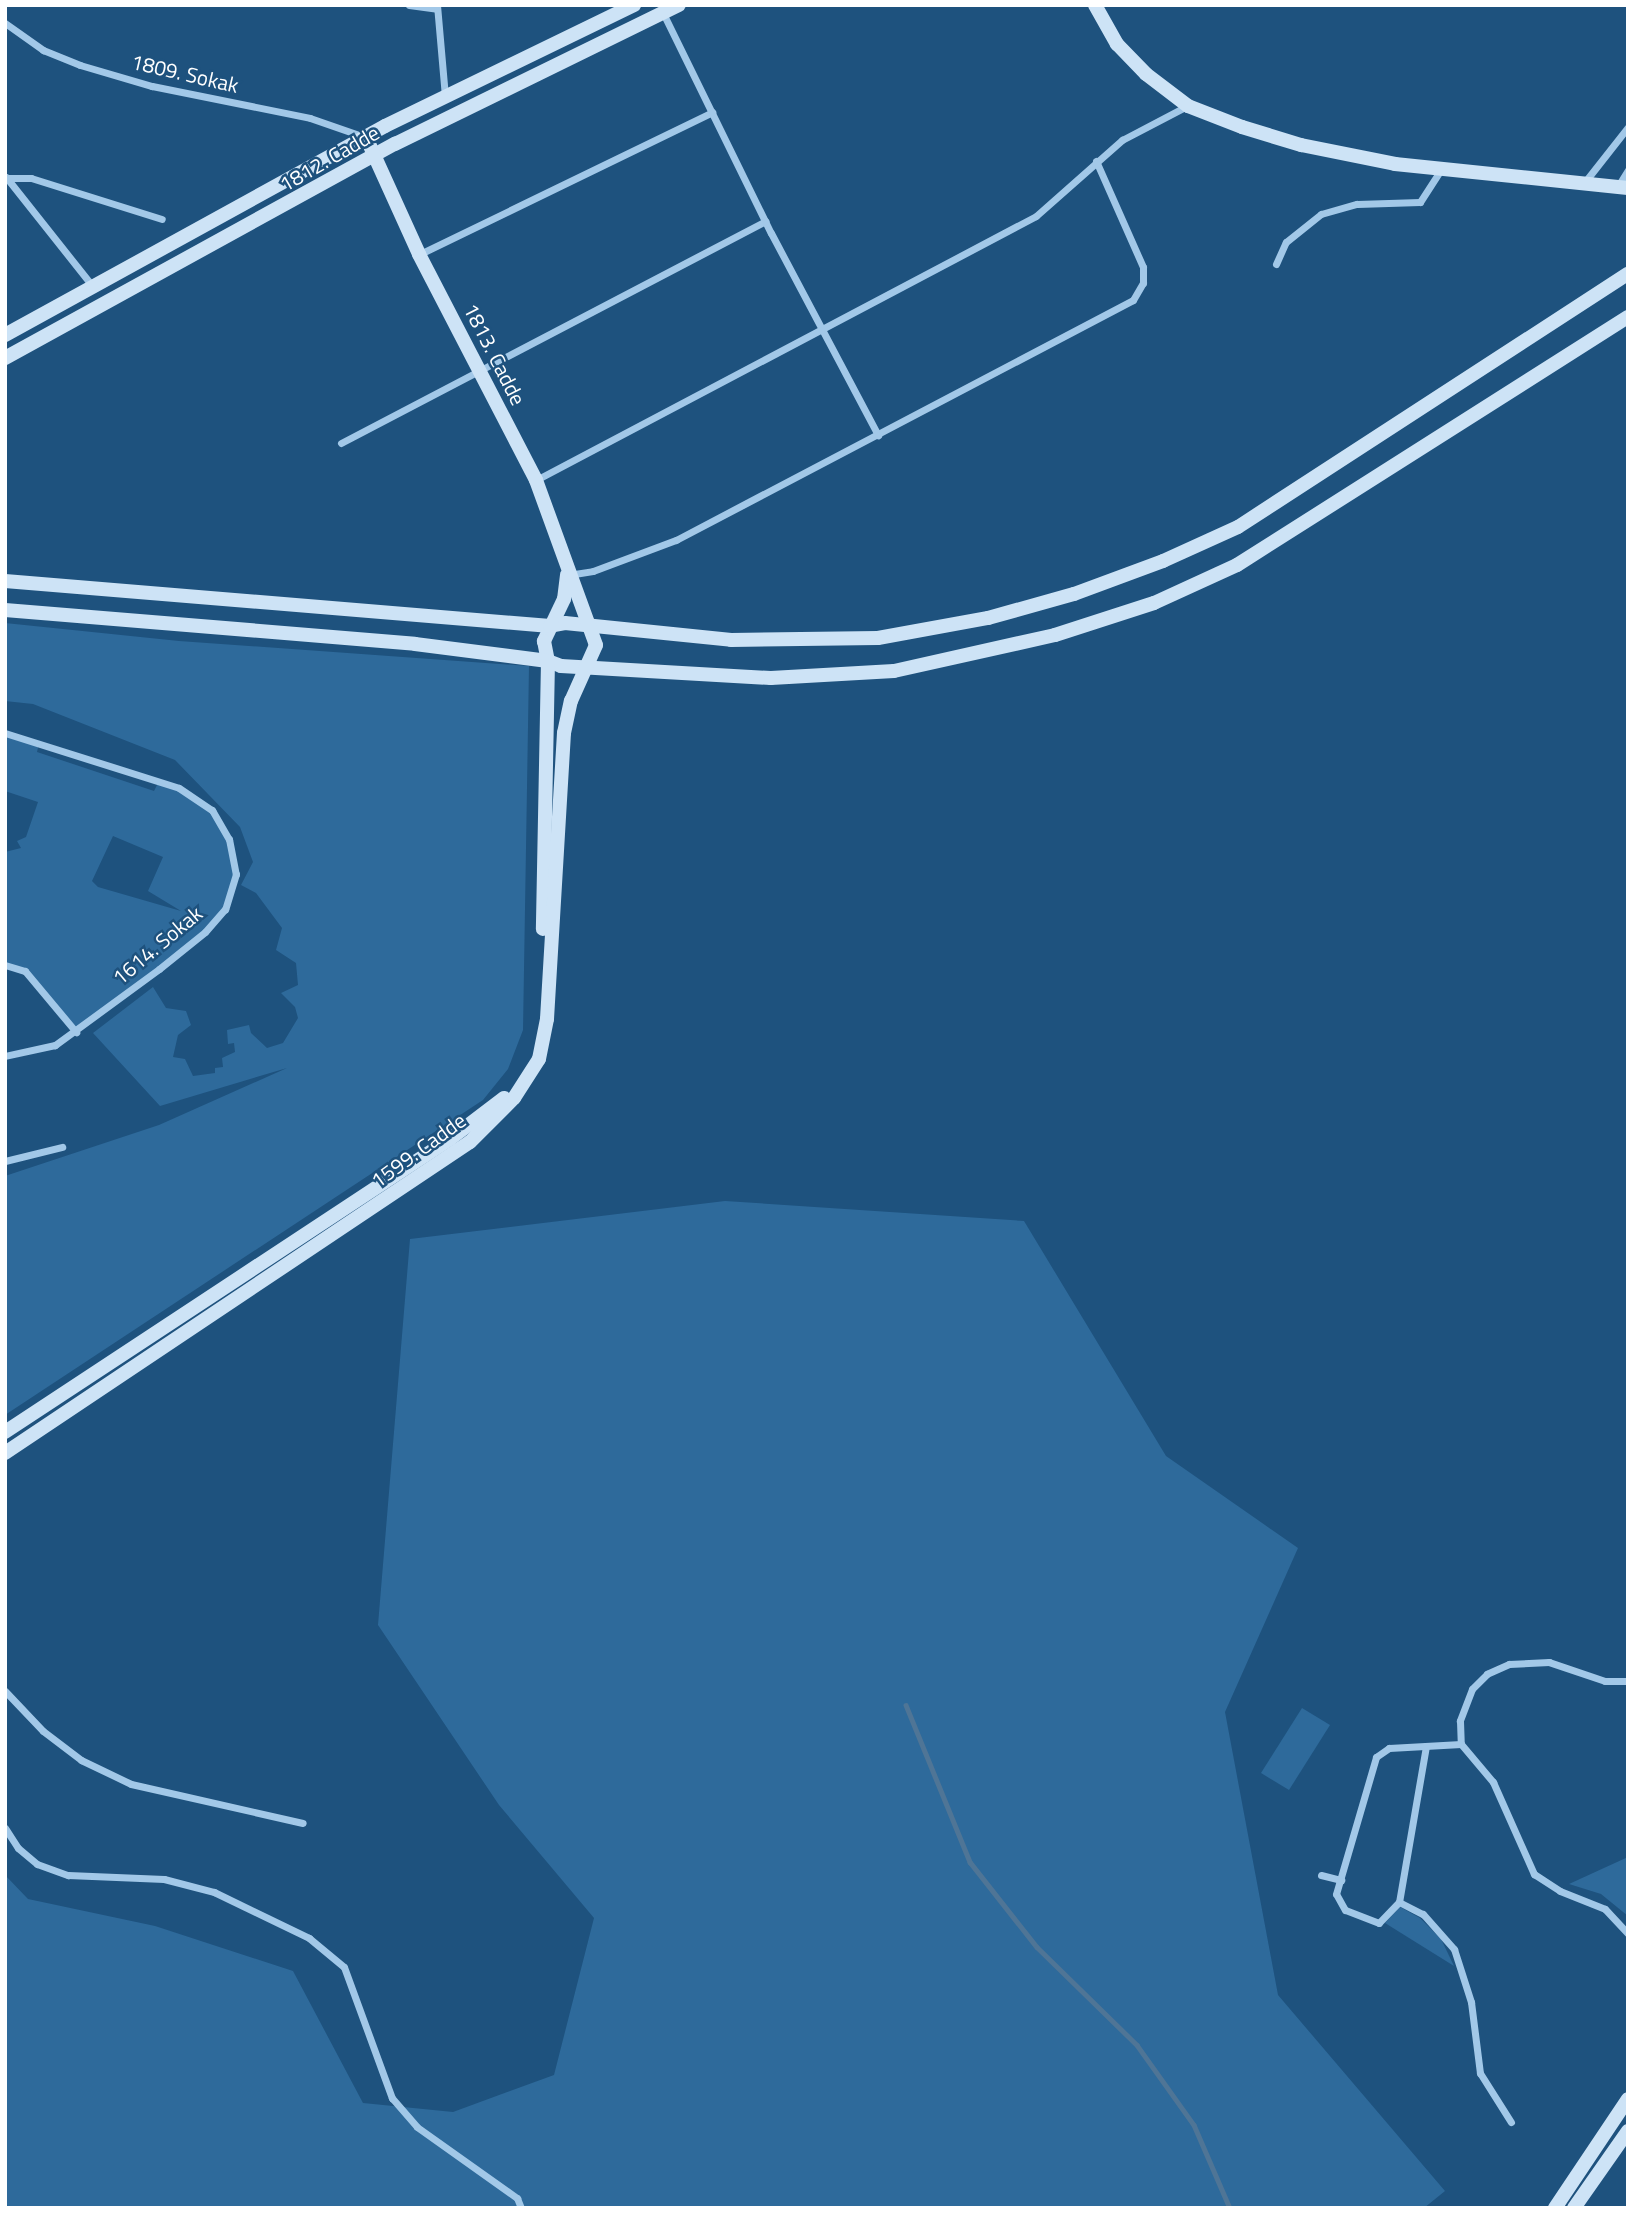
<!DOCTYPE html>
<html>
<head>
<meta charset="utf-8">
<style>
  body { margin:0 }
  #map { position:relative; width:1633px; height:2213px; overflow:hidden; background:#1e527e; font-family:"Titillium Web",sans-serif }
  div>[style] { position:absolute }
  .green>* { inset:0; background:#2e6a9b }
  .stream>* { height:4.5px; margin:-2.25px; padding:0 2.25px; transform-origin:2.25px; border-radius:2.25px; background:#4f7596 }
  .street>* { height:7px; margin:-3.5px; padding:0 3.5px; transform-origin:3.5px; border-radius:3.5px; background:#a2c8e8 }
  .secondary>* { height:14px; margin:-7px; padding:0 7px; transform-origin:7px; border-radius:7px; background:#cde3f6 }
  span { translate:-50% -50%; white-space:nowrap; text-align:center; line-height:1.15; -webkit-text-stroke:5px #1e527e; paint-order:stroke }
  .street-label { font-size:21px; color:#fff }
  .frame { position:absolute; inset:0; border:7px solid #fff; pointer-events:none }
</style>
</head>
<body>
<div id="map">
  <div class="green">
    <div style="clip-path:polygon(5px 623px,179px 641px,529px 666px,523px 1030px,508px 1069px,483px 1100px,5px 1415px,5px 1176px,159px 1125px,287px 1068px,160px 1106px,93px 1033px,153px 987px,166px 1008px,186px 1011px,191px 1025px,178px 1035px,173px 1057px,185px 1059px,193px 1076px,215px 1073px,215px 1068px,223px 1067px,222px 1058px,235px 1052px,234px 1043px,228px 1044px,227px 1030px,249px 1025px,251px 1033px,267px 1048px,283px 1043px,298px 1018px,295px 1007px,281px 993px,298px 985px,296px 963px,276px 950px,282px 928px,256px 893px,241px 885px,253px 862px,240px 827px,175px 760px,33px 704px,5px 701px)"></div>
    <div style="clip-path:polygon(evenodd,5px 733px,39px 743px,37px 752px,154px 791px,159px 781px,179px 788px,212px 810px,229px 839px,236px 874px,225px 909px,203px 934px,76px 1032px,25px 972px,5px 966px,5px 852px,21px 848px,17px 841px,26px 837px,38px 802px,5px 791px,5px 733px,113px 836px,163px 857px,148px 891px,181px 911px,98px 887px,92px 881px,113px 836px)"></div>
    <div style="clip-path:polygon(725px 1201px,1024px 1221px,1166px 1456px,1298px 1548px,1225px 1712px,1278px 1995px,1445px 2191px,1424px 2208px,5px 2208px,5px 1875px,28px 1899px,155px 1926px,293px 1971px,363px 2103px,453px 2112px,554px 2075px,594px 1918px,499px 1805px,378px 1625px,410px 1239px)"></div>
    <div style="clip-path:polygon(1302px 1708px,1330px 1725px,1289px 1790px,1261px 1773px)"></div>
    <div style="clip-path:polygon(1628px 1857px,1628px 1916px,1601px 1894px,1569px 1884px)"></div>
    <div style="clip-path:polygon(1400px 1907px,1420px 1918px,1441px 1939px,1454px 1966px,1385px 1923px)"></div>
  </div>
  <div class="stream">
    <div style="left:906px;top:1705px;width:170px;rotate:67.8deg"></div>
    <div style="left:970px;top:1862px;width:108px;rotate:51.8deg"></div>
    <div style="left:1037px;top:1947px;width:140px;rotate:44.4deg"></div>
    <div style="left:1137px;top:2045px;width:98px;rotate:54.5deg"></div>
    <div style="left:1194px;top:2125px;width:90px;rotate:66.6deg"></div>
  </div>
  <div class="street">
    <div style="left:409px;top:5px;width:28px;rotate:8deg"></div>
    <div style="left:437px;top:5px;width:91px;rotate:85deg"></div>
    <div style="left:663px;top:13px;width:245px;rotate:63.9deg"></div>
    <div style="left:771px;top:233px;width:229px;rotate:62.1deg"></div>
    <div style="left:5px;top:23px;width:47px;rotate:35.4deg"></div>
    <div style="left:43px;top:50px;width:40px;rotate:22deg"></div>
    <div style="left:80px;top:65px;width:75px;rotate:16.3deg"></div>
    <div style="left:152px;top:86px;width:161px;rotate:11.4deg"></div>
    <div style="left:310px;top:118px;width:58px;rotate:19.1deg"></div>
    <div style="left:6px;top:177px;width:142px;rotate:51.6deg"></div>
    <div style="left:7px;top:178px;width:24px"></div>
    <div style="left:31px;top:178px;width:137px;rotate:17.4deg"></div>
    <div style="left:1584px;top:183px;width:71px;rotate:-51.8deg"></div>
    <div style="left:1618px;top:186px;width:19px;rotate:-58deg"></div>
    <div style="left:420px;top:254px;width:325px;rotate:-25.9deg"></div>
    <div style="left:1276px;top:264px;width:24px;rotate:-66deg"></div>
    <div style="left:1286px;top:242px;width:45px;rotate:-38.7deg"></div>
    <div style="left:1321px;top:214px;width:37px;rotate:-16deg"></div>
    <div style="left:1357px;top:204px;width:63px;rotate:-1.8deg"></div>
    <div style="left:1420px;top:202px;width:40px;rotate:-57.1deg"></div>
    <div style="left:341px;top:443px;width:479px;rotate:-27.6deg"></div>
    <div style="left:536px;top:480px;width:565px;rotate:-27.83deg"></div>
    <div style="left:1036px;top:216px;width:115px;rotate:-41.5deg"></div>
    <div style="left:1122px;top:140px;width:73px;rotate:-27.6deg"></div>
    <div style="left:568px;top:575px;width:25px;rotate:-9deg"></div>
    <div style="left:593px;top:571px;width:89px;rotate:-20.5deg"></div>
    <div style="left:676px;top:540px;width:516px;rotate:-27.71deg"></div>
    <div style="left:1133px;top:300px;width:20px;rotate:-60deg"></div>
    <div style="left:1143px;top:283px;width:16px;rotate:-90deg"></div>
    <div style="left:1143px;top:267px;width:116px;rotate:-113.9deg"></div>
    <div style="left:5px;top:733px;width:182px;rotate:17.5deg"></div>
    <div style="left:179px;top:788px;width:40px;rotate:34deg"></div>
    <div style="left:212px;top:810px;width:34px;rotate:60deg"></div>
    <div style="left:229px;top:839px;width:36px;rotate:79deg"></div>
    <div style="left:236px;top:874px;width:37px;rotate:107deg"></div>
    <div style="left:225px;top:909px;width:30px;rotate:131deg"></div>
    <div style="left:205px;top:932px;width:59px;rotate:141.2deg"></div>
    <div style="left:159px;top:969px;width:129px;rotate:143.8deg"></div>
    <div style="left:55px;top:1045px;width:51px;rotate:167.6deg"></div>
    <div style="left:5px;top:965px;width:21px;rotate:17deg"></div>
    <div style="left:25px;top:971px;width:80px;rotate:50.1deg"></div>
    <div style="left:5px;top:1161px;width:59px;rotate:-13.8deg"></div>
    <div style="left:1628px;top:1681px;width:23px;rotate:180deg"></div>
    <div style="left:1605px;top:1681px;width:59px;rotate:-161.3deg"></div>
    <div style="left:1549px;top:1662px;width:40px;rotate:177.1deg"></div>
    <div style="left:1509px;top:1664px;width:24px;rotate:156deg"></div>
    <div style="left:1487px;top:1674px;width:21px;rotate:135deg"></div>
    <div style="left:1472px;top:1689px;width:34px;rotate:111deg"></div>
    <div style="left:1460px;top:1721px;width:23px;rotate:88deg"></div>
    <div style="left:1461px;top:1744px;width:50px;rotate:49.9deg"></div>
    <div style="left:1493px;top:1782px;width:101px;rotate:66deg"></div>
    <div style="left:1534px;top:1874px;width:31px;rotate:33deg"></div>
    <div style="left:1560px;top:1891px;width:48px;rotate:21.8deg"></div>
    <div style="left:1605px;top:1909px;width:34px;rotate:47deg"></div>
    <div style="left:5px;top:1691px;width:55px;rotate:46.5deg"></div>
    <div style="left:43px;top:1731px;width:48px;rotate:37.3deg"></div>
    <div style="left:81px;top:1760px;width:55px;rotate:25.6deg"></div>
    <div style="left:131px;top:1784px;width:176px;rotate:12.8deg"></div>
    <div style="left:1426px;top:1746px;width:158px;rotate:99.8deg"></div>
    <div style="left:1399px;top:1902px;width:29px;rotate:134deg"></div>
    <div style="left:1379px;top:1923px;width:36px;rotate:-159deg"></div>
    <div style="left:1345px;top:1910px;width:18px;rotate:-119deg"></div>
    <div style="left:1336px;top:1894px;width:143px;rotate:-73.7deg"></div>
    <div style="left:1376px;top:1757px;width:16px;rotate:-35deg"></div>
    <div style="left:1389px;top:1748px;width:72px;rotate:-3.2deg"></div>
    <div style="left:5px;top:1828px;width:24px;rotate:57deg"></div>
    <div style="left:18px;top:1848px;width:25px;rotate:40deg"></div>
    <div style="left:37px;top:1864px;width:33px;rotate:20deg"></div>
    <div style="left:68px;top:1875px;width:96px;rotate:2.4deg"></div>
    <div style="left:164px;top:1879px;width:52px;rotate:14.6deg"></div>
    <div style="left:214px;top:1892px;width:106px;rotate:25.8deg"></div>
    <div style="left:309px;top:1938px;width:45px;rotate:39.6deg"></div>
    <div style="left:344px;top:1967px;width:140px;rotate:69.9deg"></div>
    <div style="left:392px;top:2098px;width:38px;rotate:49deg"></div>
    <div style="left:417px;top:2127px;width:123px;rotate:35.4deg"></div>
    <div style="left:517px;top:2198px;width:11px;rotate:68deg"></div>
    <div style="left:1321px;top:1875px;width:21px;rotate:14deg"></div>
    <div style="left:1399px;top:1902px;width:27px;rotate:27deg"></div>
    <div style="left:1423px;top:1914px;width:47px;rotate:48.5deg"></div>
    <div style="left:1454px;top:1949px;width:56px;rotate:72.2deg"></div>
    <div style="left:1471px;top:2002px;width:72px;rotate:82.8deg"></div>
    <div style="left:1480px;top:2073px;width:58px;rotate:57.7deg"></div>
  </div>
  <div class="secondary">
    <div style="left:1095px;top:5px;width:45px;rotate:60.6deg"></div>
    <div style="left:1117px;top:44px;width:42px;rotate:46deg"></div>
    <div style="left:1146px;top:74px;width:53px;rotate:37.3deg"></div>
    <div style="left:1188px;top:106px;width:58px;rotate:21.3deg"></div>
    <div style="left:1242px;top:127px;width:62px;rotate:17deg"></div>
    <div style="left:1301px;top:145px;width:96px;rotate:11.4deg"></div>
    <div style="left:1395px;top:164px;width:234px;rotate:5.9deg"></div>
    <div style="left:5px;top:335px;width:434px;rotate:-28.8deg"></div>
    <div style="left:385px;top:126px;width:277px;rotate:-25.9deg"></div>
    <div style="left:5px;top:358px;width:445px;rotate:-28.8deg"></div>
    <div style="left:395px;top:144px;width:316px;rotate:-26.1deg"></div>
    <div style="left:567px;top:575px;width:24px;rotate:97deg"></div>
    <div style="left:564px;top:599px;width:47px;rotate:115.5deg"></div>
    <div style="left:544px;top:641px;width:20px;rotate:79deg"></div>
    <div style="left:548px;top:661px;width:14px;rotate:21deg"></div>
    <div style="left:561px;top:666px;width:210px;rotate:3.3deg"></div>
    <div style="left:771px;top:678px;width:123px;rotate:-3.3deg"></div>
    <div style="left:894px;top:671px;width:165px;rotate:-12.6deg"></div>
    <div style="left:1055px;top:635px;width:104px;rotate:-17.9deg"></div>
    <div style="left:1154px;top:603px;width:91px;rotate:-24.6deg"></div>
    <div style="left:1237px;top:565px;width:463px;rotate:-32.4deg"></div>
    <div style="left:5px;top:581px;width:547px;rotate:4.72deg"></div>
    <div style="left:550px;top:626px;width:15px;rotate:-11deg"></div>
    <div style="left:565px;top:623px;width:167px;rotate:5.8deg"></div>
    <div style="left:731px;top:640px;width:147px;rotate:-0.8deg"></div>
    <div style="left:878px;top:638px;width:112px;rotate:-10.3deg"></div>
    <div style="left:988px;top:618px;width:89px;rotate:-15.6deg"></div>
    <div style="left:1074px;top:594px;width:95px;rotate:-20.3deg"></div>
    <div style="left:1163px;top:561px;width:82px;rotate:-24.4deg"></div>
    <div style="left:1238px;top:527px;width:465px;rotate:-33deg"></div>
    <div style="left:5px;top:610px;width:411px;rotate:4.7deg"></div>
    <div style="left:415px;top:644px;width:134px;rotate:7.3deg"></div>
    <div style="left:548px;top:661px;width:268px;rotate:91.1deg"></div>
    <div style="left:5px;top:1432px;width:533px;rotate:-33.36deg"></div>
    <div style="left:450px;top:1139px;width:68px;rotate:-37.2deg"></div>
    <div style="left:5px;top:1453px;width:559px;rotate:-33.78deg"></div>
    <div style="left:470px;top:1142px;width:62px;rotate:-45deg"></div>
    <div style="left:514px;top:1098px;width:46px;rotate:-57.3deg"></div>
    <div style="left:539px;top:1059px;width:41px;rotate:-78.7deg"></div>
    <div style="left:547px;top:1019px;width:287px;rotate:-86.6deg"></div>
    <div style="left:564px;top:733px;width:33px;rotate:-78deg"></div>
    <div style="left:571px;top:701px;width:61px;rotate:-65.9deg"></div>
    <div style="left:596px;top:645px;width:176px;rotate:-110deg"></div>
    <div style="left:536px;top:480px;width:254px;rotate:-117.4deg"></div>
    <div style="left:419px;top:254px;width:128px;rotate:-114.4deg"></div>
    <div style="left:1555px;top:2208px;width:131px;rotate:-56.2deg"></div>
    <div style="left:1574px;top:2208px;width:94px;rotate:-55deg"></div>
  </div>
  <div class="street-label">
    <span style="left:185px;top:73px;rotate:13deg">1809. Sokak</span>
    <span style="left:329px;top:158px;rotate:-30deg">1812. Cadde</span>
    <span style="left:495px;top:354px;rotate:63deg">1813. Cadde</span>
    <span style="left:157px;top:945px;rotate:-40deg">1614. Sokak</span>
    <span style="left:418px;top:1150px;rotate:-36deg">1599. Cadde</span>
  </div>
  <div class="frame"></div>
</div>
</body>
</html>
